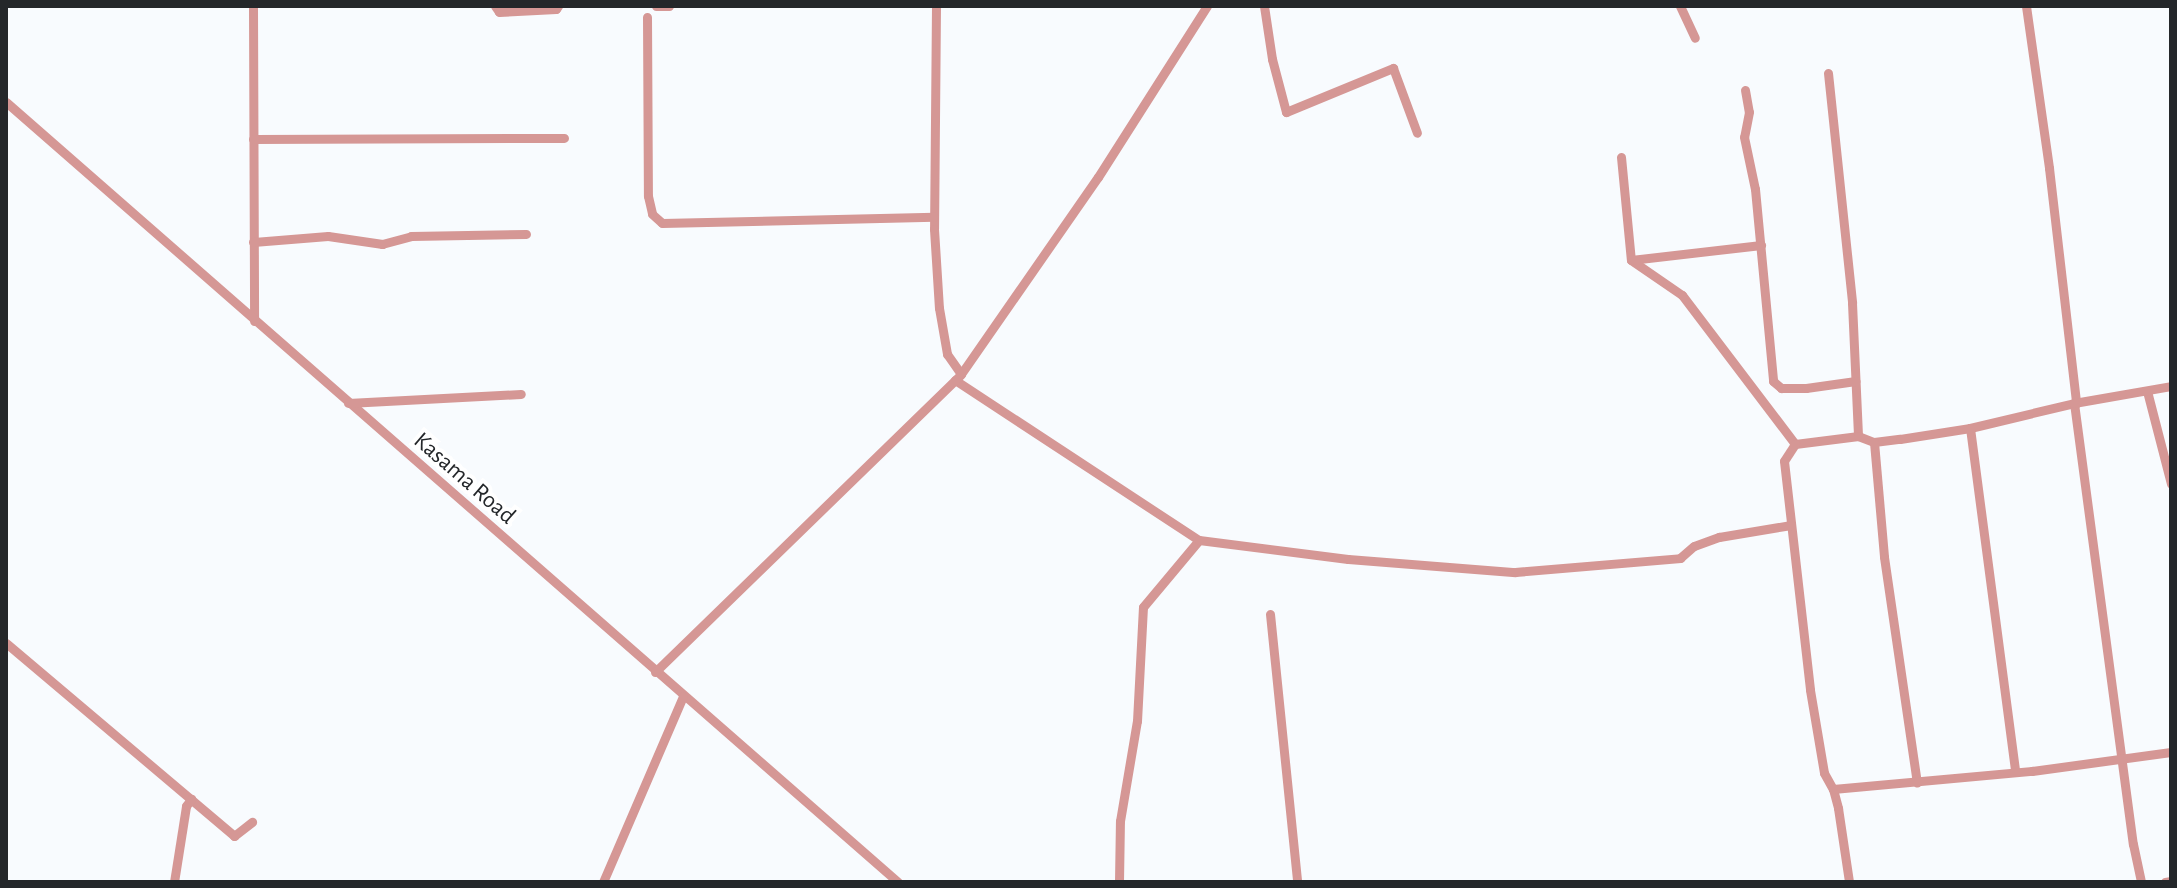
<!DOCTYPE html>
<html>
<head>
<meta charset="utf-8">
<style>
  body { margin:0 }
  #map { position:relative; width:2177px; height:888px; overflow:hidden; background:#f8fbfe; font-family:"Alegreya Sans",sans-serif }
  div>[style] { position:absolute }
  .minor>* { height:9px; margin:-4.5px; padding:0 4.5px; transform-origin:4.5px; border-radius:4.5px; background:#d59795 }
  span { translate:-50% -50%; white-space:nowrap; text-align:center; line-height:1.15; -webkit-text-stroke:8px #fff; paint-order:stroke }
  .street-label { font-size:24px; color:#24272a }
  .frame { position:absolute; inset:0; border:8px solid #24272a; pointer-events:none }
</style>
</head>
<body>
<div id="map">
  <div class="minor">
    <div style="left:253px;top:6px;width:315px;rotate:89.8deg"></div>
    <div style="left:495px;top:6px;width:7px;rotate:56deg"></div>
    <div style="left:499px;top:12px;width:57px;rotate:-3deg"></div>
    <div style="left:556px;top:9px;width:4px;rotate:-56deg"></div>
    <div style="left:656px;top:6px;width:13px"></div>
    <div style="left:936px;top:6px;width:223px;rotate:90.5deg"></div>
    <div style="left:934px;top:229px;width:79px;rotate:86.4deg"></div>
    <div style="left:939px;top:308px;width:47px;rotate:80.1deg"></div>
    <div style="left:947px;top:354px;width:24px;rotate:55deg"></div>
    <div style="left:1264px;top:6px;width:54px;rotate:81.4deg"></div>
    <div style="left:1272px;top:59px;width:55px;rotate:75.2deg"></div>
    <div style="left:1286px;top:112px;width:116px;rotate:-22.4deg"></div>
    <div style="left:1393px;top:68px;width:69px;rotate:69.7deg"></div>
    <div style="left:1680px;top:6px;width:35px;rotate:65deg"></div>
    <div style="left:2026px;top:6px;width:164px;rotate:81.9deg"></div>
    <div style="left:2049px;top:168px;width:237px;rotate:83.4deg"></div>
    <div style="left:647px;top:17px;width:179px;rotate:89.7deg"></div>
    <div style="left:648px;top:196px;width:18px;rotate:77deg"></div>
    <div style="left:652px;top:214px;width:13px;rotate:42deg"></div>
    <div style="left:662px;top:223px;width:272px;rotate:-1.3deg"></div>
    <div style="left:1828px;top:73px;width:231px;rotate:84deg"></div>
    <div style="left:1852px;top:303px;width:133px;rotate:87.4deg"></div>
    <div style="left:1745px;top:90px;width:22px;rotate:80deg"></div>
    <div style="left:1749px;top:112px;width:25px;rotate:101deg"></div>
    <div style="left:1744px;top:137px;width:53px;rotate:78.1deg"></div>
    <div style="left:1755px;top:189px;width:193px;rotate:84.6deg"></div>
    <div style="left:1773px;top:381px;width:11px;rotate:41deg"></div>
    <div style="left:1781px;top:388px;width:25px"></div>
    <div style="left:1806px;top:388px;width:50px;rotate:-8deg"></div>
    <div style="left:6px;top:102px;width:1185px;rotate:41.17deg"></div>
    <div style="left:253px;top:139px;width:311px;rotate:-0.2deg"></div>
    <div style="left:1621px;top:157px;width:103px;rotate:84.5deg"></div>
    <div style="left:1631px;top:260px;width:62px;rotate:34.5deg"></div>
    <div style="left:1682px;top:295px;width:187px;rotate:52.8deg"></div>
    <div style="left:1795px;top:444px;width:64px;rotate:-7.2deg"></div>
    <div style="left:1858px;top:436px;width:17px;rotate:21deg"></div>
    <div style="left:1874px;top:442px;width:26px;rotate:-7deg"></div>
    <div style="left:1900px;top:439px;width:71px;rotate:-8.9deg"></div>
    <div style="left:1970px;top:428px;width:107px;rotate:-13.5deg"></div>
    <div style="left:2074px;top:403px;width:445px;rotate:82.4deg"></div>
    <div style="left:2133px;top:844px;width:39px;rotate:78deg"></div>
    <div style="left:253px;top:242px;width:75px;rotate:-4.6deg"></div>
    <div style="left:328px;top:236px;width:55px;rotate:8.4deg"></div>
    <div style="left:382px;top:244px;width:30px;rotate:-15deg"></div>
    <div style="left:411px;top:236px;width:115px;rotate:-1deg"></div>
    <div style="left:1631px;top:260px;width:131px;rotate:-6.6deg"></div>
    <div style="left:955px;top:380px;width:292px;rotate:33.3deg"></div>
    <div style="left:2147px;top:391px;width:96px;rotate:75.5deg"></div>
    <div style="left:348px;top:403px;width:173px;rotate:-3deg"></div>
    <div style="left:2074px;top:403px;width:98px;rotate:-9.9deg"></div>
    <div style="left:1970px;top:428px;width:347px;rotate:82.5deg"></div>
    <div style="left:1874px;top:442px;width:115px;rotate:85deg"></div>
    <div style="left:1884px;top:557px;width:228px;rotate:81.7deg"></div>
    <div style="left:1795px;top:444px;width:20px;rotate:123deg"></div>
    <div style="left:1784px;top:461px;width:230px;rotate:83.5deg"></div>
    <div style="left:1810px;top:690px;width:84px;rotate:80.4deg"></div>
    <div style="left:1824px;top:773px;width:18px;rotate:61deg"></div>
    <div style="left:1833px;top:789px;width:20px;rotate:75deg"></div>
    <div style="left:1838px;top:808px;width:75px;rotate:81.5deg"></div>
    <div style="left:1270px;top:614px;width:269px;rotate:84.2deg"></div>
    <div style="left:6px;top:643px;width:299px;rotate:40.2deg"></div>
    <div style="left:234px;top:836px;width:23px;rotate:-38deg"></div>
    <div style="left:655px;top:672px;width:427px;rotate:-44.2deg"></div>
    <div style="left:961px;top:374px;width:240px;rotate:-55.2deg"></div>
    <div style="left:1098px;top:177px;width:203px;rotate:-57.5deg"></div>
    <div style="left:1833px;top:789px;width:200px;rotate:-5.2deg"></div>
    <div style="left:2032px;top:771px;width:140px;rotate:-7.8deg"></div>
    <div style="left:174px;top:882px;width:77px;rotate:-81deg"></div>
    <div style="left:186px;top:806px;width:9px;rotate:-54deg"></div>
    <div style="left:603px;top:882px;width:202px;rotate:-66.7deg"></div>
    <div style="left:1119px;top:882px;width:61px;rotate:-89.1deg"></div>
    <div style="left:1120px;top:821px;width:101px;rotate:-80.4deg"></div>
    <div style="left:1137px;top:721px;width:114px;rotate:-87deg"></div>
    <div style="left:1143px;top:607px;width:87px;rotate:-50.1deg"></div>
    <div style="left:1199px;top:540px;width:150px;rotate:7.3deg"></div>
    <div style="left:1348px;top:559px;width:168px;rotate:4.5deg"></div>
    <div style="left:1515px;top:572px;width:166px;rotate:-4.8deg"></div>
    <div style="left:1680px;top:558px;width:18px;rotate:-41deg"></div>
    <div style="left:1694px;top:546px;width:27px;rotate:-20deg"></div>
    <div style="left:1719px;top:537px;width:73px;rotate:-9.5deg"></div>
    <div style="left:2165px;top:882px;width:6px;rotate:-9deg"></div>
  </div>
  <div class="street-label">
    <span style="left:464px;top:479px;rotate:41deg">Kasama Road</span>
  </div>
  <div class="frame"></div>
</div>
</body>
</html>
